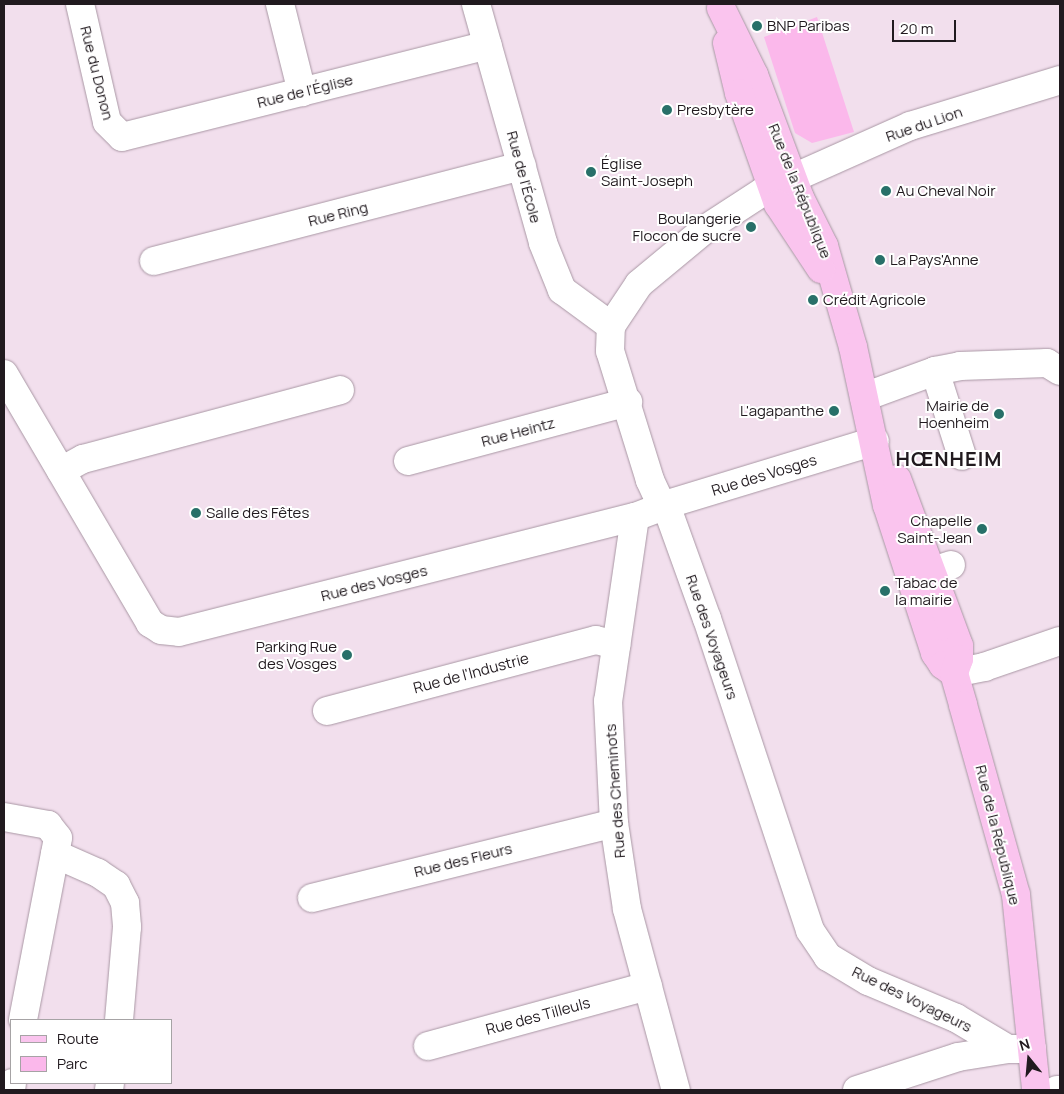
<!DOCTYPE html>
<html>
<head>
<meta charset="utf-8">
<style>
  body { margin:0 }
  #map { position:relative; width:1064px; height:1094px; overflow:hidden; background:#f2dfed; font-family:Manrope,sans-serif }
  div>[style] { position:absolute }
  .green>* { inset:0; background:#fbb8eb }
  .roads { filter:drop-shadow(0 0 1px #a997a4) drop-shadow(0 0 1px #a997a4) }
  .minor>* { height:28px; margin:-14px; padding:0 14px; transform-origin:14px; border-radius:14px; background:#fff }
  .major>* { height:28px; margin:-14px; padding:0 14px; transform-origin:14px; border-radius:14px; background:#fac4ee }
  .dots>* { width:14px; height:14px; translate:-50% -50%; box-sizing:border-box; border:2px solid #fff; border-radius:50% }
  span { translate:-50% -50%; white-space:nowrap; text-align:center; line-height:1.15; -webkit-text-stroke:4px #fff; paint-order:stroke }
  .poi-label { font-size:15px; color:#211a1f }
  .left { translate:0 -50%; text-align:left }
  .right { translate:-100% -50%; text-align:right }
  .street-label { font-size:15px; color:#211a1f }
  .district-label { font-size:20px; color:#211a1f; font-weight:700; letter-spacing:1px }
  .frame { position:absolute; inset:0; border:5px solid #211a1f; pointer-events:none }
  .legend { position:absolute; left:10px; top:1019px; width:162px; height:65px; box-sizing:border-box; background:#fff; border:1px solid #a6a3a5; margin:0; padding:6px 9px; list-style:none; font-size:15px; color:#211a1f }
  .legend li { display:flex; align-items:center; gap:10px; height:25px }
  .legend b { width:25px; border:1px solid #a6a3a5 }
  .north { position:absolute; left:1004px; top:1034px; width:50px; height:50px; -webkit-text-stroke:4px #fff; paint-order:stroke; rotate:343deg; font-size:14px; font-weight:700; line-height:20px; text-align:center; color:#211a1f }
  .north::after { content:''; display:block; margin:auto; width:18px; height:22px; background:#211a1f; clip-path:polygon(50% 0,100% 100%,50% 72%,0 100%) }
  .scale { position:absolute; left:892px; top:20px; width:64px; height:22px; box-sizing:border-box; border:2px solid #211a1f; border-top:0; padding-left:6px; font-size:15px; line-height:18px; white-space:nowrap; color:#211a1f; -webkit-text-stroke:4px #fff; paint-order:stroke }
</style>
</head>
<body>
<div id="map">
  <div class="green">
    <div style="clip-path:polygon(817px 17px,854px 132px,812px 143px,795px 133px,764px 37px)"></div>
  </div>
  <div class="roads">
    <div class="minor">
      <div style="left:80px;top:4px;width:121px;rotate:77.1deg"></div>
      <div style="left:107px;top:122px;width:21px;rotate:45deg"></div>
      <div style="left:122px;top:137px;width:377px;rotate:-14.1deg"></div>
      <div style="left:280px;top:4px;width:91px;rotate:76deg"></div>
      <div style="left:476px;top:4px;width:248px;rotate:74.3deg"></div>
      <div style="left:543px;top:243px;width:51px;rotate:68deg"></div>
      <div style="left:562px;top:290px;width:61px;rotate:36.3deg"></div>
      <div style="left:154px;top:261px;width:380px;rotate:-14.5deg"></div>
      <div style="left:935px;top:371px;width:89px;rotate:72.4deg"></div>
      <div style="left:4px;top:374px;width:289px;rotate:59.6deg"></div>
      <div style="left:150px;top:623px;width:13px;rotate:32deg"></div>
      <div style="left:161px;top:630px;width:18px;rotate:6deg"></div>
      <div style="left:179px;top:632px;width:470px;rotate:-14.2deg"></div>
      <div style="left:635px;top:517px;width:39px;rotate:-21deg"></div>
      <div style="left:671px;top:503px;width:213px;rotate:-16.9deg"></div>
      <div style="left:864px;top:397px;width:76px;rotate:-20.1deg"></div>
      <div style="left:935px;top:371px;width:25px;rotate:-11deg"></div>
      <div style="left:960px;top:366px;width:87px;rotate:-2deg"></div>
      <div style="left:1047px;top:363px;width:15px;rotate:32deg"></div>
      <div style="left:408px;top:461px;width:228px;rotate:-15deg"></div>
      <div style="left:61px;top:471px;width:25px;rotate:-29deg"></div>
      <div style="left:83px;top:459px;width:266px;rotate:-15deg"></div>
      <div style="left:635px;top:517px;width:186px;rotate:98.3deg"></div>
      <div style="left:608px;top:701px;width:122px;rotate:87.2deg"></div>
      <div style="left:614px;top:823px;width:87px;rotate:81.4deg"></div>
      <div style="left:627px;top:909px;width:188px;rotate:74.9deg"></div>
      <div style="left:911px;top:578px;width:42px;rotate:-18deg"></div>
      <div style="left:954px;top:673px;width:31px;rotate:-11deg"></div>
      <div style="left:984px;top:667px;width:80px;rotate:-18.9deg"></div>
      <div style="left:327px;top:711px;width:278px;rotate:-14.8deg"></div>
      <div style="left:596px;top:640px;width:21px;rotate:14deg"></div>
      <div style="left:4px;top:817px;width:45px;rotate:10.3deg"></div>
      <div style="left:48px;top:825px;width:16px;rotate:52deg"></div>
      <div style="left:58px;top:838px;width:185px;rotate:100.9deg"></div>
      <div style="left:55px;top:854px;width:47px;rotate:23.8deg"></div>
      <div style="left:98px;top:873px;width:22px;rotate:34deg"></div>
      <div style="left:116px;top:885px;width:20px;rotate:63deg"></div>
      <div style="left:125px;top:903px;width:24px;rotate:85deg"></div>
      <div style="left:127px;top:927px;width:93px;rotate:94.9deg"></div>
      <div style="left:312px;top:898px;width:311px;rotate:-13.9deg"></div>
      <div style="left:428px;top:1046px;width:228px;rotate:-15.3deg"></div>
      <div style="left:1032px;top:1049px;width:24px;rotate:180deg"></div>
      <div style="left:1008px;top:1049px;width:61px;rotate:-149.2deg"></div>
      <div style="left:956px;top:1018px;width:95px;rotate:-157.2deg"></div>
      <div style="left:868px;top:981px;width:47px;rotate:-149deg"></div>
      <div style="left:828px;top:957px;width:32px;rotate:-124deg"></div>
      <div style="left:810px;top:930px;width:328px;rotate:-108.3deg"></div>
      <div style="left:707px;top:619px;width:109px;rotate:-109.8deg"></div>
      <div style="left:670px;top:516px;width:13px;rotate:-129deg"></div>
      <div style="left:662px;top:506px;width:29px;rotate:-115deg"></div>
      <div style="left:650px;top:480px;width:135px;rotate:-107.2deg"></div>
      <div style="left:610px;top:351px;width:25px;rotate:-88deg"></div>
      <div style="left:611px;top:326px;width:50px;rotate:-56.3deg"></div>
      <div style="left:639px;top:284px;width:85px;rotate:-39.7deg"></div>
      <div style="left:704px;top:230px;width:72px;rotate:-33deg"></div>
      <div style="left:764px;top:191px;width:160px;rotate:-24deg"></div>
      <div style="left:910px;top:126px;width:157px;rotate:-17deg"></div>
      <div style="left:11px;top:1090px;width:7px;rotate:-82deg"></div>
      <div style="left:109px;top:1090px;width:7px;rotate:-82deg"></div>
      <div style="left:857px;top:1090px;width:106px;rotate:-18.1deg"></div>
      <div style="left:958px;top:1057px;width:51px;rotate:-9.1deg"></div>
      <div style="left:1057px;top:1090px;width:3px"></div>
    </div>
    <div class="major">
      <div style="left:721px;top:8px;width:75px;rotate:63.8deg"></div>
      <div style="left:754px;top:75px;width:131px;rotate:69.5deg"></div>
      <div style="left:800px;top:198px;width:54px;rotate:63.4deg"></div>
      <div style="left:824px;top:246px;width:105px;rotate:74deg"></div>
      <div style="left:853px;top:347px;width:162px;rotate:77.9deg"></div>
      <div style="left:887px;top:505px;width:156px;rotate:72deg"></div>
      <div style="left:935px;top:653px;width:14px;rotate:56deg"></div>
      <div style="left:943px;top:665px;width:14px;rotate:36deg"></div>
      <div style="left:954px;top:673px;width:33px;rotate:74deg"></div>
      <div style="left:963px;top:705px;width:197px;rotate:74.4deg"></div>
      <div style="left:1016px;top:895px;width:196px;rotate:84.1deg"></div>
      <div style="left:727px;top:43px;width:51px;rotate:76.5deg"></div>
      <div style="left:739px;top:93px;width:118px;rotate:70.6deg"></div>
      <div style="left:778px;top:204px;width:78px;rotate:56.5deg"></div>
      <div style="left:897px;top:479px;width:178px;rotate:69.6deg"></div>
      <div style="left:959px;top:646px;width:13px;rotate:90deg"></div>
      <div style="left:959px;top:659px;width:15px;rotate:110deg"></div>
    </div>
  </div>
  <div class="dots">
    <div style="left:757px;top:26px;background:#287069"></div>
    <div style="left:667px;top:110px;background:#287069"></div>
    <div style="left:591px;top:172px;background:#287069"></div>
    <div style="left:886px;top:191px;background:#287069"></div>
    <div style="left:751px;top:227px;background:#287069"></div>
    <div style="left:880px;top:260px;background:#287069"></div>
    <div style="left:813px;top:300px;background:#287069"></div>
    <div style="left:834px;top:411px;background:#287069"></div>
    <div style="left:999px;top:414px;background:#287069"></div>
    <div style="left:196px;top:513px;background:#287069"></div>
    <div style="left:982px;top:529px;background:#287069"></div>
    <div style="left:885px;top:591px;background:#287069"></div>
    <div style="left:347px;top:655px;background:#287069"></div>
  </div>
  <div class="poi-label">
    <span class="left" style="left:767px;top:26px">BNP Paribas</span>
    <span class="left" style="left:677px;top:110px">Presbytère</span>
    <span class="left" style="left:601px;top:172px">Église<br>Saint-Joseph</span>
    <span class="left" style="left:896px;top:191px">Au Cheval Noir</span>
    <span class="right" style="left:741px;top:227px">Boulangerie<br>Flocon de sucre</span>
    <span class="left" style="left:890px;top:260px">La Pays'Anne</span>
    <span class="left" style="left:823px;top:300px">Crédit Agricole</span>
    <span class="right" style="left:989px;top:414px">Mairie de<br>Hoenheim</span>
    <span class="right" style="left:824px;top:411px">L'agapanthe</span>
    <span class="left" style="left:206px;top:513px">Salle des Fêtes</span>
    <span class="right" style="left:972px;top:529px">Chapelle<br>Saint-Jean</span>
    <span class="left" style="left:895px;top:591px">Tabac de<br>la mairie</span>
    <span class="right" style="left:337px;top:655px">Parking Rue<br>des Vosges</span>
  </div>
  <div class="street-label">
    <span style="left:97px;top:73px;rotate:76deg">Rue du Donon</span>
    <span style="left:305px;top:91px;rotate:-14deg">Rue de l'Église</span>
    <span style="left:924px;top:124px;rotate:-19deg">Rue du Lion</span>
    <span style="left:524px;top:177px;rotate:75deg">Rue de l'École</span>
    <span style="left:800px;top:191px;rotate:68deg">Rue de la République</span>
    <span style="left:338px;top:214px;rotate:-14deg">Rue Ring</span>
    <span style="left:518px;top:432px;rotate:-15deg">Rue Heintz</span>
    <span style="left:764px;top:475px;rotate:-17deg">Rue des Vosges</span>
    <span style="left:374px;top:583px;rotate:-14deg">Rue des Vosges</span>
    <span style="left:712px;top:637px;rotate:71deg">Rue des Voyageurs</span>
    <span style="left:471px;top:673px;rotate:-15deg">Rue de l'Industrie</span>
    <span style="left:615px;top:791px;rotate:-94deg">Rue des Cheminots</span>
    <span style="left:998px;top:835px;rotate:76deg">Rue de la République</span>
    <span style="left:463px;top:860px;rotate:-14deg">Rue des Fleurs</span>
    <span style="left:912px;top:999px;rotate:26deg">Rue des Voyageurs</span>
    <span style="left:538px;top:1016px;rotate:-15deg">Rue des Tilleuls</span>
  </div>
  <div class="district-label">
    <span style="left:949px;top:458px">HŒNHEIM</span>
  </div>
  <div class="frame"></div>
  <ul class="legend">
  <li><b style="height:6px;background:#fac4ee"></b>Route</li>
  <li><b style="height:14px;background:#fbb8eb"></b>Parc</li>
  </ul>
  <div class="north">N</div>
  <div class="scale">20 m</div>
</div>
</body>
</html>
